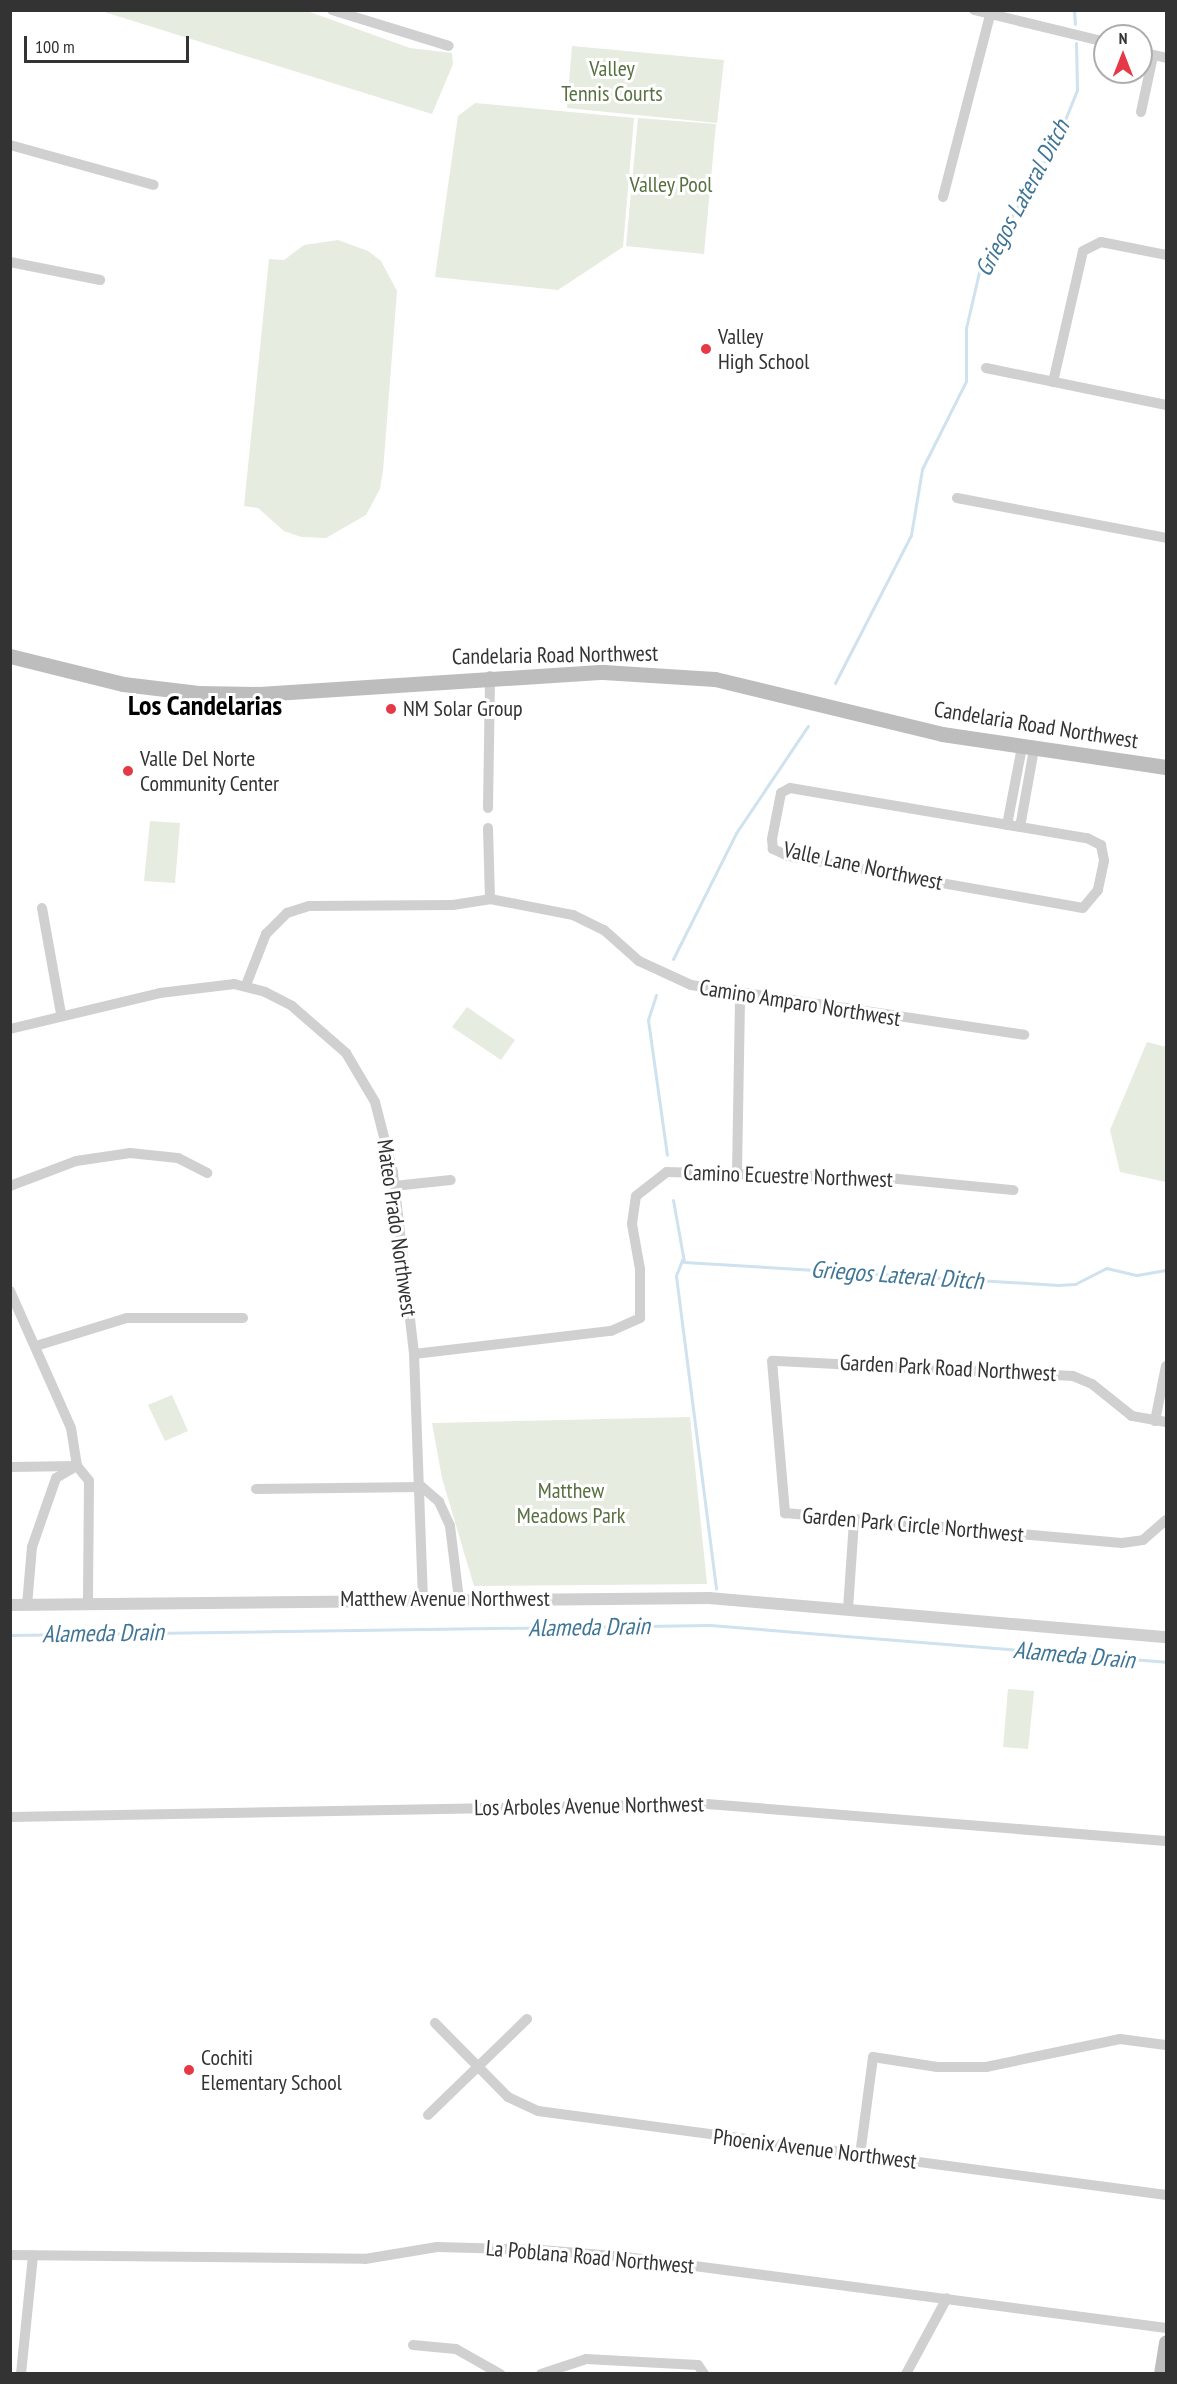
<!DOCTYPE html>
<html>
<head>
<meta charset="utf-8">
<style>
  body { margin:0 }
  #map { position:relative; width:1177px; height:2384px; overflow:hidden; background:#fff; font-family:"PT Sans Narrow",sans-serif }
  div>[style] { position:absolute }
  .green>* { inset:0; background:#e6ecdf }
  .stream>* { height:3px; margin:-1.5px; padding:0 1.5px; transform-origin:1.5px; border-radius:1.5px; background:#cfe2ee }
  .minor>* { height:10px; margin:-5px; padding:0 5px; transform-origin:5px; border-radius:5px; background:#d0d0d0 }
  .tertiary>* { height:12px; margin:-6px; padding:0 6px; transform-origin:6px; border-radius:6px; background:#d0d0d0 }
  .secondary>* { height:15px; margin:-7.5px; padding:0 7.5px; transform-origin:7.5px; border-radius:7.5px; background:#bdbdbd }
  .dots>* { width:16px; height:16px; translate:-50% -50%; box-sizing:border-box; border:3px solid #fff; border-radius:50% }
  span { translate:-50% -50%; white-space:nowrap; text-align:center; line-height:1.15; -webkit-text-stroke:6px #fff; paint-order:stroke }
  .park-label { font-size:22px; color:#56703f }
  .poi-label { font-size:22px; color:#333 }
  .left { translate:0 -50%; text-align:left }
  .street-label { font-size:22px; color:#333 }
  .water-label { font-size:24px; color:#3f7597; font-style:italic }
  .district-label { font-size:28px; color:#000; font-weight:700 }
  .frame { position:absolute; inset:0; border:12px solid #333; pointer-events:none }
  .north { position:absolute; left:1093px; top:24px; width:60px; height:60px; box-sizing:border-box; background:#fff; border:2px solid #adadad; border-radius:50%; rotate:0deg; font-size:16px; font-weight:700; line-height:24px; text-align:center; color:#333 }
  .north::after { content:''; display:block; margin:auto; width:21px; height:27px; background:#e63946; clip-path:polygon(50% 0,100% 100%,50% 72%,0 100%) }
  .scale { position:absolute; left:24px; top:36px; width:165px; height:27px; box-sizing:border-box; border:3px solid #333; border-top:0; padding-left:8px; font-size:18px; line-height:21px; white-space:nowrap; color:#333; -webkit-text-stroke:4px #fff; paint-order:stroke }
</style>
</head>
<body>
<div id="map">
  <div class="green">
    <div style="clip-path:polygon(101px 11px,307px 11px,410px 48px,452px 53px,453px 64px,432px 114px)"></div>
    <div style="clip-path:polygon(572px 46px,724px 60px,717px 123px,567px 108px)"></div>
    <div style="clip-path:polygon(475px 103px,634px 118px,623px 247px,558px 290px,435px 277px,458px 116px)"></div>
    <div style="clip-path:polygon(638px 118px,716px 124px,704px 254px,626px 246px)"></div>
    <div style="clip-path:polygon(338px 240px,368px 251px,381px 261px,397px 291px,383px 471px,380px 489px,366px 515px,326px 538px,301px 537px,284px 531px,258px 508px,244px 506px,269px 259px,284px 260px,304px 245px)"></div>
    <div style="clip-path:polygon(150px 821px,180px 823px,175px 883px,144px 881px)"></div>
    <div style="clip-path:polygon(467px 1007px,515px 1040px,501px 1060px,452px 1027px)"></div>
    <div style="clip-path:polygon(1147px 1042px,1166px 1047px,1166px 1182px,1120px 1172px,1110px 1130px)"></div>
    <div style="clip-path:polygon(172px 1395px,188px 1431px,165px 1441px,148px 1405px)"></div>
    <div style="clip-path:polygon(690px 1417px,707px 1584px,474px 1586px,442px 1478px,432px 1423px)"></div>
    <div style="clip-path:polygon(1008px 1689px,1034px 1691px,1028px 1749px,1003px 1747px)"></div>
  </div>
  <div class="stream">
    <div style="left:1074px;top:10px;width:14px;rotate:86deg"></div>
    <div style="left:835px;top:683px;width:166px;rotate:-62.8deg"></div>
    <div style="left:911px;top:535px;width:67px;rotate:-80.5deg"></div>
    <div style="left:922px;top:469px;width:98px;rotate:-63.4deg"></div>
    <div style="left:966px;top:381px;width:53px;rotate:-90deg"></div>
    <div style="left:966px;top:328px;width:57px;rotate:-76.9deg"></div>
    <div style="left:979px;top:272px;width:151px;rotate:-59.4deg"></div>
    <div style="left:1056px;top:142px;width:56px;rotate:-68deg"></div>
    <div style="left:1077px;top:90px;width:47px;rotate:-91.2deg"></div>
    <div style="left:673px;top:959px;width:141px;rotate:-63.4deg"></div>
    <div style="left:736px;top:833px;width:129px;rotate:-56.1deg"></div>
    <div style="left:656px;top:995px;width:26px;rotate:108deg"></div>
    <div style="left:648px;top:1020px;width:136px;rotate:82deg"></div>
    <div style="left:673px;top:1200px;width:63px;rotate:79.9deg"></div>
    <div style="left:684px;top:1262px;width:375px;rotate:3.5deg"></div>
    <div style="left:1058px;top:1285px;width:17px;rotate:-3deg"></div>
    <div style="left:1075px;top:1284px;width:35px;rotate:-27deg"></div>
    <div style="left:1106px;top:1268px;width:32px;rotate:13deg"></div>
    <div style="left:1137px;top:1275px;width:29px;rotate:-10deg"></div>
    <div style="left:682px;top:1260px;width:17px;rotate:111deg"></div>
    <div style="left:676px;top:1276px;width:315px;rotate:82.7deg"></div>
    <div style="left:10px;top:1635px;width:700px;rotate:-0.82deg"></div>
    <div style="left:710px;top:1625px;width:457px;rotate:4.6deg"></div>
  </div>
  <div class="minor">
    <div style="left:332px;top:10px;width:122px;rotate:17.1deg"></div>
    <div style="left:974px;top:10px;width:135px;rotate:13.7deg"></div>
    <div style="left:1141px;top:52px;width:26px;rotate:13deg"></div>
    <div style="left:1141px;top:112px;width:57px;rotate:-77.9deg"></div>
    <div style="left:10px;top:145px;width:149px;rotate:15.5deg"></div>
    <div style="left:943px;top:197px;width:188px;rotate:-75.5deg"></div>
    <div style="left:10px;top:262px;width:92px;rotate:11.3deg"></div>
    <div style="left:986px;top:368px;width:184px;rotate:11.6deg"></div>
    <div style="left:1053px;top:382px;width:134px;rotate:-77.1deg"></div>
    <div style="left:1083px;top:251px;width:20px;rotate:-27deg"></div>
    <div style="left:1101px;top:242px;width:66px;rotate:11.3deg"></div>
    <div style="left:957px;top:498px;width:213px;rotate:10.8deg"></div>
    <div style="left:790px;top:788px;width:301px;rotate:9.6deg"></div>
    <div style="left:1087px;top:838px;width:16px;rotate:27deg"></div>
    <div style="left:1101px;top:845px;width:16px;rotate:79deg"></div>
    <div style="left:1104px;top:861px;width:30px;rotate:102deg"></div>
    <div style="left:1098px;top:890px;width:23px;rotate:130deg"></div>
    <div style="left:1083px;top:908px;width:300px;rotate:-170deg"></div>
    <div style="left:788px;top:856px;width:17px;rotate:-155deg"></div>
    <div style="left:773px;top:849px;width:10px;rotate:-96deg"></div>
    <div style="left:772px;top:839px;width:47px;rotate:-78.9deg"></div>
    <div style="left:781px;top:793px;width:10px;rotate:-29deg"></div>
    <div style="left:488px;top:808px;width:132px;rotate:-89.1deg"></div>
    <div style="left:1007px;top:825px;width:79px;rotate:-79.1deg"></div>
    <div style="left:1020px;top:827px;width:79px;rotate:-79.8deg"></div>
    <div style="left:488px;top:828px;width:71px;rotate:88.4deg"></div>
    <div style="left:42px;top:908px;width:108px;rotate:79.8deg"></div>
    <div style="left:246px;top:985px;width:55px;rotate:-68.6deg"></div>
    <div style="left:266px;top:934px;width:30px;rotate:-45deg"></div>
    <div style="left:287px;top:913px;width:23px;rotate:-18deg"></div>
    <div style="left:309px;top:906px;width:144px;rotate:-0.4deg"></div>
    <div style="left:453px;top:905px;width:37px;rotate:-9deg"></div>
    <div style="left:490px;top:899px;width:85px;rotate:10.9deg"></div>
    <div style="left:573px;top:915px;width:34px;rotate:26deg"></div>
    <div style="left:604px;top:930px;width:47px;rotate:41.5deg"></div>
    <div style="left:639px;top:961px;width:57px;rotate:24.8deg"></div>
    <div style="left:691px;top:985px;width:337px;rotate:8.5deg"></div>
    <div style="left:10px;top:1029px;width:154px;rotate:-13.5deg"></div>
    <div style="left:160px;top:993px;width:75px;rotate:-6.9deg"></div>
    <div style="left:234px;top:984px;width:32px;rotate:14deg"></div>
    <div style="left:265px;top:992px;width:30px;rotate:27deg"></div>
    <div style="left:292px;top:1006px;width:72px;rotate:41deg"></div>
    <div style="left:346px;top:1053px;width:57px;rotate:59.4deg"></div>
    <div style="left:375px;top:1102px;width:72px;rotate:75.6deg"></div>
    <div style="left:393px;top:1172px;width:183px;rotate:83.4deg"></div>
    <div style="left:414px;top:1354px;width:245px;rotate:87.9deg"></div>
    <div style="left:737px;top:1172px;width:176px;rotate:-89deg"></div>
    <div style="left:10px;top:1186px;width:71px;rotate:-20.7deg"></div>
    <div style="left:76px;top:1161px;width:55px;rotate:-8.4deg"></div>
    <div style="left:130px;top:1153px;width:48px;rotate:5.9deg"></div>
    <div style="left:178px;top:1158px;width:33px;rotate:27deg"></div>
    <div style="left:394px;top:1186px;width:57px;rotate:-6deg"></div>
    <div style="left:10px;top:1291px;width:150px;rotate:66deg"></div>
    <div style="left:71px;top:1428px;width:38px;rotate:81deg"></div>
    <div style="left:77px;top:1466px;width:19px;rotate:51deg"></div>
    <div style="left:89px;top:1481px;width:122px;rotate:90.5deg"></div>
    <div style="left:36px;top:1346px;width:95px;rotate:-17.1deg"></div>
    <div style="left:127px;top:1318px;width:116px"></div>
    <div style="left:414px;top:1354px;width:198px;rotate:-6.7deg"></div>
    <div style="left:611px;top:1331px;width:32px;rotate:-24deg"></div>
    <div style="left:640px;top:1318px;width:49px;rotate:-90deg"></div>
    <div style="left:640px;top:1269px;width:46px;rotate:-100.1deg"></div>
    <div style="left:632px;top:1224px;width:28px;rotate:-82deg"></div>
    <div style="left:636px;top:1196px;width:39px;rotate:-38deg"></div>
    <div style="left:667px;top:1172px;width:231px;rotate:1.7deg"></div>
    <div style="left:898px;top:1179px;width:116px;rotate:5.5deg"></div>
    <div style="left:1155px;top:1421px;width:56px;rotate:-78.7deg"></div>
    <div style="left:1166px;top:1422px;width:35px;rotate:-170deg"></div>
    <div style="left:1132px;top:1416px;width:51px;rotate:-141.3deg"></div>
    <div style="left:1092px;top:1384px;width:21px;rotate:-157deg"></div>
    <div style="left:1073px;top:1376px;width:301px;rotate:-177.1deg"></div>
    <div style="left:772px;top:1361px;width:153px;rotate:85.1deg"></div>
    <div style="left:785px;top:1513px;width:338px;rotate:5.1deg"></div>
    <div style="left:1122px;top:1543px;width:21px;rotate:-8deg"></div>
    <div style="left:1143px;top:1540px;width:30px;rotate:-41deg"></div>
    <div style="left:10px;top:1467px;width:66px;rotate:-0.9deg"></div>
    <div style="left:422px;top:1487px;width:23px;rotate:41deg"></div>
    <div style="left:439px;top:1502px;width:26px;rotate:65deg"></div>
    <div style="left:450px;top:1526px;width:74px;rotate:83deg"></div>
    <div style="left:256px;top:1489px;width:166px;rotate:-0.7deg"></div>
    <div style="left:27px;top:1605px;width:58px;rotate:-85.1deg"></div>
    <div style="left:32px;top:1547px;width:73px;rotate:-70.8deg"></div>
    <div style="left:56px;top:1478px;width:24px;rotate:-30deg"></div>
    <div style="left:848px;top:1609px;width:89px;rotate:-86.1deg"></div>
    <div style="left:10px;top:1817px;width:697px;rotate:-1.07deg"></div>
    <div style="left:707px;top:1804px;width:460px;rotate:4.6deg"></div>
    <div style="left:435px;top:2023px;width:104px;rotate:45.4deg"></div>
    <div style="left:508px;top:2097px;width:33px;rotate:25deg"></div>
    <div style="left:538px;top:2111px;width:634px;rotate:7.62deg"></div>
    <div style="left:428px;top:2115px;width:138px;rotate:-44.1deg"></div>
    <div style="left:860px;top:2155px;width:99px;rotate:-82.4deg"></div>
    <div style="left:873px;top:2057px;width:65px;rotate:8.9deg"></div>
    <div style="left:937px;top:2067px;width:49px"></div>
    <div style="left:986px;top:2067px;width:137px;rotate:-11.8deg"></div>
    <div style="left:1120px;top:2039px;width:46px;rotate:7.4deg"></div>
    <div style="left:10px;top:2255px;width:355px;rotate:0.6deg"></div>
    <div style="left:365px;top:2259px;width:73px;rotate:-9.5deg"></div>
    <div style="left:437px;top:2247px;width:105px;rotate:1.6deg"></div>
    <div style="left:542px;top:2250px;width:84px;rotate:4.8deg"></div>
    <div style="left:626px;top:2257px;width:545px;rotate:7.49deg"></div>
    <div style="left:413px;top:2345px;width:43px;rotate:5.3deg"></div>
    <div style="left:456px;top:2349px;width:51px;rotate:29.6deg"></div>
    <div style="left:21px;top:2374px;width:119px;rotate:-84.2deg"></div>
    <div style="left:541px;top:2374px;width:47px;rotate:-18.4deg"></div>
    <div style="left:586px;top:2359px;width:112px;rotate:3.1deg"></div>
    <div style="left:698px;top:2365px;width:11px;rotate:56deg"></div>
    <div style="left:906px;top:2374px;width:86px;rotate:-61.7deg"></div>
  </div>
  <div class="tertiary">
    <div style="left:10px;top:1605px;width:699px;rotate:-0.57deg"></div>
    <div style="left:709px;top:1598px;width:459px;rotate:4.9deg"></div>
  </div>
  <div class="secondary">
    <div style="left:10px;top:656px;width:116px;rotate:13.9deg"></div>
    <div style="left:123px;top:684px;width:76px;rotate:6.8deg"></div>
    <div style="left:198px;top:693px;width:61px;rotate:0.9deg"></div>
    <div style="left:259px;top:694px;width:345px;rotate:-3.7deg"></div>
    <div style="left:603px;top:672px;width:112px;rotate:3.6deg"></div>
    <div style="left:715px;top:679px;width:234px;rotate:13.6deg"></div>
    <div style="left:942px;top:734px;width:226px;rotate:8.4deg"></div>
    <div style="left:1161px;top:2374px;width:32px;rotate:-81deg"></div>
  </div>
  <div class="dots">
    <div style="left:706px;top:349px;background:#e63946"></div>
    <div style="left:391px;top:709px;background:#e63946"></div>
    <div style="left:128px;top:771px;background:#e63946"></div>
    <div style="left:189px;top:2070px;background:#e63946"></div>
  </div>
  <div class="park-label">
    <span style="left:612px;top:81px">Valley<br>Tennis Courts</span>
    <span style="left:671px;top:185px">Valley Pool</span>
    <span style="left:571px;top:1503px">Matthew<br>Meadows Park</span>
  </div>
  <div class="poi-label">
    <span class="left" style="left:718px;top:349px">Valley<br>High School</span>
    <span class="left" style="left:403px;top:709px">NM Solar Group</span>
    <span class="left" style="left:140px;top:771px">Valle Del Norte<br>Community Center</span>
    <span class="left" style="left:201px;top:2070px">Cochiti<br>Elementary School</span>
  </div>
  <div class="street-label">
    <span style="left:555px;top:655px;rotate:-1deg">Candelaria Road Northwest</span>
    <span style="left:1036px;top:725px;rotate:9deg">Candelaria Road Northwest</span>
    <span style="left:863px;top:866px;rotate:12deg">Valle Lane Northwest</span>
    <span style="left:800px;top:1003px;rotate:9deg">Camino Amparo Northwest</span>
    <span style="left:788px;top:1176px;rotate:2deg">Camino Ecuestre Northwest</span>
    <span style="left:397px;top:1228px;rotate:82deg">Mateo Prado Northwest</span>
    <span style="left:948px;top:1368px;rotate:3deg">Garden Park Road Northwest</span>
    <span style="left:913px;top:1525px;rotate:5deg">Garden Park Circle Northwest</span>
    <span style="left:445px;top:1599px">Matthew Avenue Northwest</span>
    <span style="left:589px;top:1806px;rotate:-1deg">Los Arboles Avenue Northwest</span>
    <span style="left:815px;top:2149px;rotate:7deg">Phoenix Avenue Northwest</span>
    <span style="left:590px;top:2257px;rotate:5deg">La Poblana Road Northwest</span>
  </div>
  <div class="water-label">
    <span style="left:1022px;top:198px;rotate:-62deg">Griegos Lateral Ditch</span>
    <span style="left:897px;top:1275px;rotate:4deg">Griegos Lateral Ditch</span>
    <span style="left:589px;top:1627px;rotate:-1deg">Alameda Drain</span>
    <span style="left:103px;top:1633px;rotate:-1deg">Alameda Drain</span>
    <span style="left:1074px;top:1655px;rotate:5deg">Alameda Drain</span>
  </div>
  <div class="district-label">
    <span style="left:205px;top:705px">Los Candelarias</span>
  </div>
  <div class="frame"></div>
  <div class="north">N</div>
  <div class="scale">100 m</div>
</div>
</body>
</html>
